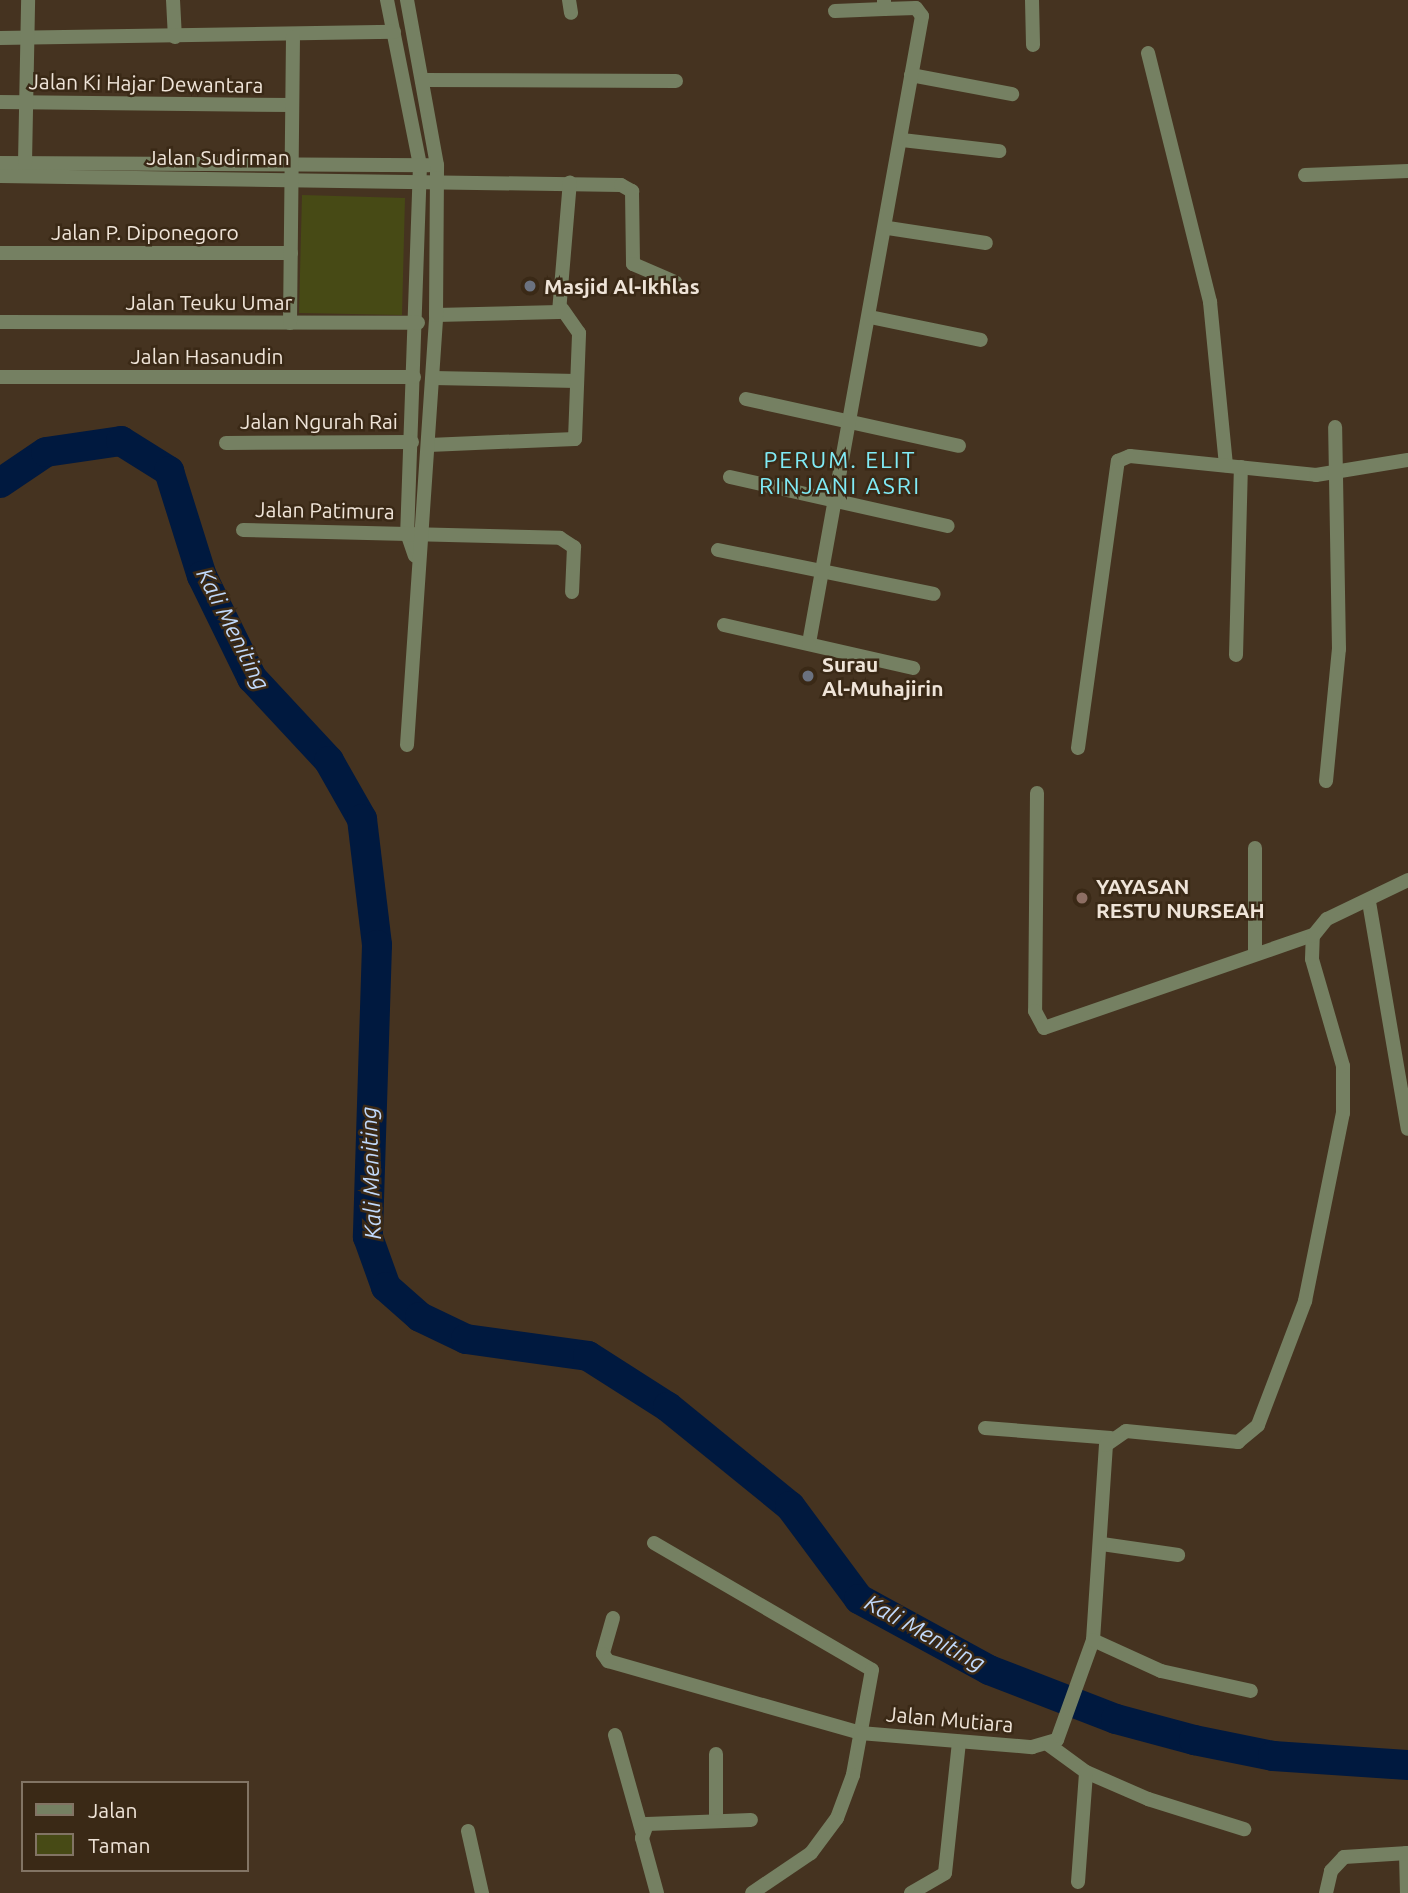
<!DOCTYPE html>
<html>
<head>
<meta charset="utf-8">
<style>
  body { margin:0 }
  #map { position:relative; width:1408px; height:1893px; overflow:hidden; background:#453320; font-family:Ubuntu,sans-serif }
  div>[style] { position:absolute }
  .green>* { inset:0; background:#474a15 }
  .river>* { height:30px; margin:-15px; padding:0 15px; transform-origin:15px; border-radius:15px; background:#00193f }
  .minor>* { height:14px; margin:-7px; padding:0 7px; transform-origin:7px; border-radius:7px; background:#758062 }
  .dots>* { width:19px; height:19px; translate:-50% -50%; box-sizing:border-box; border:4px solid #3a2916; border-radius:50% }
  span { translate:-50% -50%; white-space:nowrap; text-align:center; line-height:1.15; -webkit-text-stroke:5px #3a2916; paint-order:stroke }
  .street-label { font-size:21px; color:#efe4d8 }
  .poi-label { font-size:21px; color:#efe4d8; font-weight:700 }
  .left { translate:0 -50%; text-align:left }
  .neighbourhood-label { font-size:23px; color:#80ebf6; letter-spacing:2px }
  .water-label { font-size:23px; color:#c1d9fb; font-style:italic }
  .legend { position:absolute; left:21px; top:1781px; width:228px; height:91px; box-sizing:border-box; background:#3a2916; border:2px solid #827464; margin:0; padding:9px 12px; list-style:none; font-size:21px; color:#efe4d8 }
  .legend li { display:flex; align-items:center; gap:14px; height:35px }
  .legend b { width:35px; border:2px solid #827464 }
</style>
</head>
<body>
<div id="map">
  <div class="green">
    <div style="clip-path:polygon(302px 195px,405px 198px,402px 315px,299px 313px)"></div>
  </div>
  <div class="river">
    <div style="left:0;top:483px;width:55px;rotate:-34deg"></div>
    <div style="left:46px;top:452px;width:76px;rotate:-8.3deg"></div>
    <div style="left:121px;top:441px;width:57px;rotate:32deg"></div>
    <div style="left:169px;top:471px;width:110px;rotate:72.6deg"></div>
    <div style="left:202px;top:576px;width:114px;rotate:63.9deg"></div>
    <div style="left:252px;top:678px;width:113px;rotate:47.1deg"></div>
    <div style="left:329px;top:761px;width:67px;rotate:60.4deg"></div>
    <div style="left:362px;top:819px;width:127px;rotate:83.2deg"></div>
    <div style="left:377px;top:945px;width:292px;rotate:91.8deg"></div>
    <div style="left:368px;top:1237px;width:53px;rotate:70.2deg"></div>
    <div style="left:386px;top:1287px;width:45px;rotate:41.4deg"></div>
    <div style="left:420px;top:1317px;width:51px;rotate:25.6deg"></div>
    <div style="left:466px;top:1339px;width:123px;rotate:7.9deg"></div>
    <div style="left:588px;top:1356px;width:95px;rotate:32.5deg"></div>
    <div style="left:668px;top:1407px;width:157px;rotate:39.1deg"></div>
    <div style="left:790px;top:1506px;width:116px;rotate:53.4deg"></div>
    <div style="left:859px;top:1599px;width:148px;rotate:28.6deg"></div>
    <div style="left:989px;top:1670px;width:136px;rotate:21.1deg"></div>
    <div style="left:1116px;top:1719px;width:81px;rotate:15.1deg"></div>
    <div style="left:1194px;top:1740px;width:81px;rotate:11.4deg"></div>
    <div style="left:1273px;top:1756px;width:135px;rotate:3.8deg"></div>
  </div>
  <div class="minor">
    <div style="left:173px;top:0;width:37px;rotate:87deg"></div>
    <div style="left:387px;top:0;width:168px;rotate:78.7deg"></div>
    <div style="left:420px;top:165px;width:368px;rotate:92deg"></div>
    <div style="left:407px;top:533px;width:24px;rotate:71deg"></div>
    <div style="left:569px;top:0;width:13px;rotate:81deg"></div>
    <div style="left:1032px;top:0;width:45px;rotate:88.7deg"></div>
    <div style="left:835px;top:11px;width:49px;rotate:-2.3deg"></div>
    <div style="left:0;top:38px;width:394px;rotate:-0.9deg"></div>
    <div style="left:1148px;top:53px;width:257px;rotate:76deg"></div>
    <div style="left:1210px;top:302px;width:164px;rotate:84.4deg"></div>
    <div style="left:911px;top:75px;width:103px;rotate:10.7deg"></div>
    <div style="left:422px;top:80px;width:254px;rotate:0.2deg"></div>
    <div style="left:0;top:102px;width:292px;rotate:0.6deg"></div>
    <div style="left:902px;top:140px;width:98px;rotate:6.5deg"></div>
    <div style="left:0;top:163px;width:429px;rotate:0.3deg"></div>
    <div style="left:25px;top:163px;width:163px;rotate:-88.9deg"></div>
    <div style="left:1305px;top:175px;width:103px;rotate:-2.2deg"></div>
    <div style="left:0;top:176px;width:621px;rotate:0.83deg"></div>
    <div style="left:621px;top:185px;width:13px;rotate:29deg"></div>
    <div style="left:632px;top:191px;width:73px;rotate:89.2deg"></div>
    <div style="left:633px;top:264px;width:46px;rotate:23.2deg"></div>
    <div style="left:888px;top:228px;width:99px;rotate:8.7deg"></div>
    <div style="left:0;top:253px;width:291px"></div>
    <div style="left:436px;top:315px;width:123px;rotate:-1.4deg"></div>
    <div style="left:559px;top:312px;width:130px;rotate:-85.2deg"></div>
    <div style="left:870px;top:317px;width:113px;rotate:11.7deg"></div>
    <div style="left:0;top:322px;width:418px;rotate:0.1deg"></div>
    <div style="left:290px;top:323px;width:286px;rotate:-89.4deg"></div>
    <div style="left:0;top:377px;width:414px"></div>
    <div style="left:433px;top:378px;width:143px;rotate:1.2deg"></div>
    <div style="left:746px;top:399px;width:218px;rotate:12.4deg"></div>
    <div style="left:226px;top:443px;width:186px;rotate:-0.3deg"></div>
    <div style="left:429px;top:445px;width:146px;rotate:-2.4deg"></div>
    <div style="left:575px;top:439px;width:106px;rotate:-87.8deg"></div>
    <div style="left:579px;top:333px;width:29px;rotate:-125deg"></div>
    <div style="left:730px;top:477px;width:223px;rotate:12.7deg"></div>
    <div style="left:243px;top:530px;width:317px;rotate:1.4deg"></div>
    <div style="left:560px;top:538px;width:17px;rotate:33deg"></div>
    <div style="left:574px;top:547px;width:45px;rotate:92.5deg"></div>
    <div style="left:718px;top:550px;width:220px;rotate:11.5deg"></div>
    <div style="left:724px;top:625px;width:194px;rotate:12.8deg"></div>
    <div style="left:809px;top:643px;width:637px;rotate:-79.78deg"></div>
    <div style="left:922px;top:16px;width:10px;rotate:-127deg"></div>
    <div style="left:916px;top:8px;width:32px;rotate:178deg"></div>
    <div style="left:884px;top:9px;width:9px;rotate:-90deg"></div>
    <div style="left:1236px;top:655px;width:188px;rotate:-88.5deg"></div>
    <div style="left:407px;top:745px;width:431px;rotate:-86.1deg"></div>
    <div style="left:436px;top:315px;width:150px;rotate:-89.6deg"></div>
    <div style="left:437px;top:165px;width:168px;rotate:-100.3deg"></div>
    <div style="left:1078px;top:748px;width:290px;rotate:-82.1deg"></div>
    <div style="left:1118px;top:461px;width:13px;rotate:-23deg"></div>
    <div style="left:1130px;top:456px;width:187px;rotate:5.8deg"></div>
    <div style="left:1316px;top:475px;width:93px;rotate:-9.3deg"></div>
    <div style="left:1326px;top:781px;width:133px;rotate:-84.4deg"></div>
    <div style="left:1339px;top:649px;width:222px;rotate:-91deg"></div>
    <div style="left:1037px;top:793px;width:218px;rotate:90.5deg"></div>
    <div style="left:1035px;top:1011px;width:19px;rotate:62deg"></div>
    <div style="left:1044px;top:1028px;width:285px;rotate:-19.1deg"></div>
    <div style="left:1369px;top:902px;width:230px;rotate:80.3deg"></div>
    <div style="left:1255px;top:954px;width:106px;rotate:-90deg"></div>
    <div style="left:985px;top:1428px;width:126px;rotate:4.5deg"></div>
    <div style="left:654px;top:1543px;width:252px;rotate:30.2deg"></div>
    <div style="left:872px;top:1670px;width:107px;rotate:100.3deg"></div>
    <div style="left:853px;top:1775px;width:46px;rotate:110.4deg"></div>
    <div style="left:837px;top:1818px;width:44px;rotate:126.6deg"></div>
    <div style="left:811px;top:1853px;width:71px;rotate:145.9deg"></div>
    <div style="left:1102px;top:1544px;width:77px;rotate:8.2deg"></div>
    <div style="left:613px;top:1618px;width:37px;rotate:106deg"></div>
    <div style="left:603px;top:1654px;width:9px;rotate:54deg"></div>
    <div style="left:608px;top:1661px;width:262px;rotate:15.9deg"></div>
    <div style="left:860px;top:1733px;width:173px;rotate:4.7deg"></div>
    <div style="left:1032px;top:1747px;width:26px;rotate:-16deg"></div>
    <div style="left:1057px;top:1740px;width:106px;rotate:-70.2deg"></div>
    <div style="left:1093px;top:1640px;width:195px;rotate:-86.2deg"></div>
    <div style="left:1106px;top:1445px;width:24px;rotate:-35deg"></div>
    <div style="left:1126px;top:1431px;width:113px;rotate:5.6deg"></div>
    <div style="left:1238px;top:1442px;width:26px;rotate:-40deg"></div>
    <div style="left:1258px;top:1425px;width:133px;rotate:-69.2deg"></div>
    <div style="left:1305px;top:1301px;width:192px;rotate:-78.6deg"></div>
    <div style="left:1343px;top:1113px;width:47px;rotate:-90deg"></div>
    <div style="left:1343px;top:1066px;width:111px;rotate:-106.2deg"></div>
    <div style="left:1312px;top:959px;width:23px;rotate:-88deg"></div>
    <div style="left:1313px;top:936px;width:22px;rotate:-51deg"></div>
    <div style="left:1327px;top:919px;width:90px;rotate:-25.7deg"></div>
    <div style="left:1093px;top:1640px;width:75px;rotate:24.5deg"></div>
    <div style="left:1161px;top:1671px;width:92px;rotate:12.5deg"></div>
    <div style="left:615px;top:1735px;width:100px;rotate:74.3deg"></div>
    <div style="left:1049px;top:1745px;width:46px;rotate:36.1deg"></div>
    <div style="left:1086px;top:1772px;width:68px;rotate:23.5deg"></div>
    <div style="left:1148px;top:1799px;width:101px;rotate:17.4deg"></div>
    <div style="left:716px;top:1821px;width:67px;rotate:-90deg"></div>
    <div style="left:468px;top:1831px;width:64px;rotate:77.3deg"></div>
    <div style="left:1406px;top:1853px;width:40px;rotate:88.6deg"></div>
    <div style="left:1078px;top:1882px;width:110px;rotate:-85.8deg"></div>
    <div style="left:657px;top:1893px;width:57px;rotate:-105.3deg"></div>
    <div style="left:642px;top:1838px;width:15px;rotate:-70deg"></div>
    <div style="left:647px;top:1824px;width:104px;rotate:-2.2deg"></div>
    <div style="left:911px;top:1893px;width:39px;rotate:-30deg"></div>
    <div style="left:945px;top:1873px;width:132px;rotate:-83.9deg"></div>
    <div style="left:1326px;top:1893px;width:23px;rotate:-77deg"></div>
    <div style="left:1331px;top:1871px;width:19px;rotate:-47deg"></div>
    <div style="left:1344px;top:1857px;width:64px;rotate:-3.6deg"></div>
  </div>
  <div class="dots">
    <div style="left:530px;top:286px;background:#6b7280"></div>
    <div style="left:808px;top:676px;background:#6b7280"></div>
    <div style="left:1082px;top:898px;background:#8d6e63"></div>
  </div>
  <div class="street-label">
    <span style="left:146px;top:83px;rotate:1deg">Jalan Ki Hajar Dewantara</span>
    <span style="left:218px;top:157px">Jalan Sudirman</span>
    <span style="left:145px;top:232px">Jalan P. Diponegoro</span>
    <span style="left:209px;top:302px">Jalan Teuku Umar</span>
    <span style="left:207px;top:356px">Jalan Hasanudin</span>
    <span style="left:319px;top:421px">Jalan Ngurah Rai</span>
    <span style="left:325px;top:510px;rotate:1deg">Jalan Patimura</span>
    <span style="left:950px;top:1719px;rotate:5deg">Jalan Mutiara</span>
  </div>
  <div class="poi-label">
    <span class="left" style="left:544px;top:286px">Masjid Al-Ikhlas</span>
    <span class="left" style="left:822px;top:676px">Surau<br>Al-Muhajirin</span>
    <span class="left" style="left:1096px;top:898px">YAYASAN<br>RESTU NURSEAH</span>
  </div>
  <div class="neighbourhood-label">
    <span style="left:840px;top:473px">PERUM. ELIT<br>RINJANI ASRI</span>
  </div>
  <div class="water-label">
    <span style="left:233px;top:629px;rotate:63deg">Kali Meniting</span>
    <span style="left:371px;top:1173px;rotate:-92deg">Kali Meniting</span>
    <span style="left:925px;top:1633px;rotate:29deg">Kali Meniting</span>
  </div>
  <ul class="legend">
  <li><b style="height:9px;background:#758062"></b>Jalan</li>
  <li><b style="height:19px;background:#474a15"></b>Taman</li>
  </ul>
</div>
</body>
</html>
